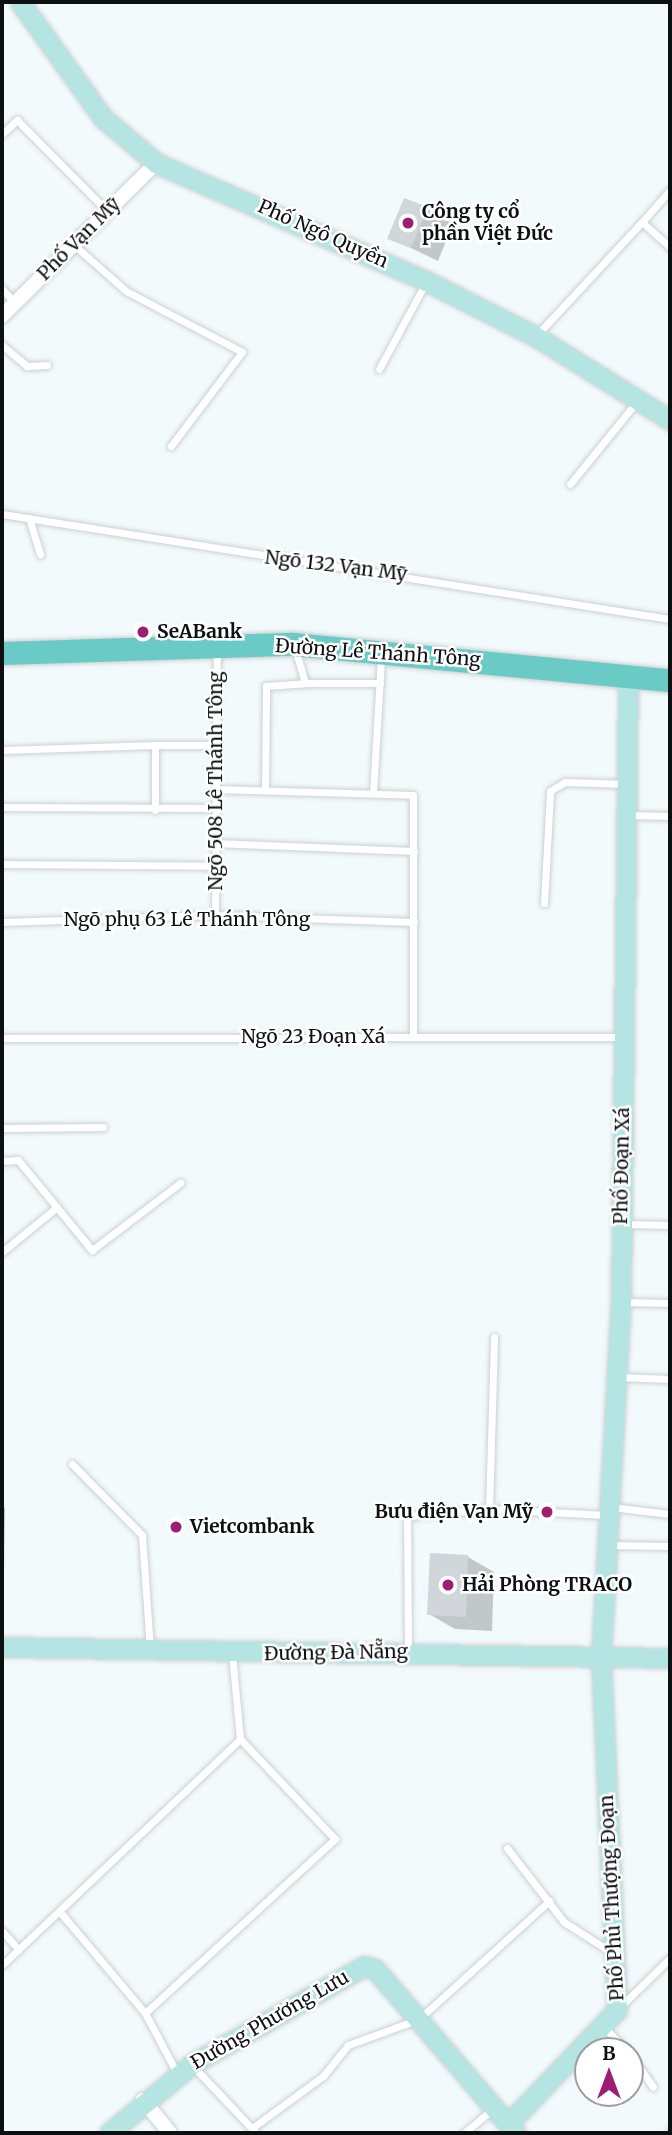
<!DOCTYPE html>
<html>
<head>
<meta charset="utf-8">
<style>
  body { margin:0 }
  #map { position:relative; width:672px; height:2135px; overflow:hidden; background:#f3fafc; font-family:Merriweather,serif }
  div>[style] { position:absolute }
  .shadow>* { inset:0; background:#0003 }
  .building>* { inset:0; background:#d1d6da }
  .roads { filter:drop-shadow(0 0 2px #cbd1d3) drop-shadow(0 0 2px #cbd1d3) }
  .lane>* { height:7px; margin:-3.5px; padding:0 3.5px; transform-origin:3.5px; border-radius:3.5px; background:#fff }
  .street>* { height:14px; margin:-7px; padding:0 7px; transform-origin:7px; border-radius:7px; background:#fff }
  .secondary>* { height:19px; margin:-9.5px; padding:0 9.5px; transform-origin:9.5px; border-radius:9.5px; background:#b5e5e2 }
  .primary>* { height:23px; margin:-11.5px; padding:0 11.5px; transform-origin:11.5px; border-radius:11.5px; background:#6acac5 }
  .dots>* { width:19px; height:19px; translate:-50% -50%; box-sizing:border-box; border:4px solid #fff; border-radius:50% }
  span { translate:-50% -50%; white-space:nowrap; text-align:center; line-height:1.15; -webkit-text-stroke:5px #fff; paint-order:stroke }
  .poi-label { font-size:19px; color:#0d0f10; font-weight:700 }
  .left { translate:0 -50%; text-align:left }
  .right { translate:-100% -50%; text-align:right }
  .street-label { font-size:19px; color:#0d0f10 }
  .frame { position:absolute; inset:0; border:4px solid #0d0f10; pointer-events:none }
  .north { position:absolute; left:574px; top:2037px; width:70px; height:70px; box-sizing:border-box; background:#fff; border:2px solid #9e9f9f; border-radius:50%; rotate:0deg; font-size:19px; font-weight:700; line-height:28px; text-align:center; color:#0d0f10 }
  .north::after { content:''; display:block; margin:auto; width:24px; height:32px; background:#9c1d72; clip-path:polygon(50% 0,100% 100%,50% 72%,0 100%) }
</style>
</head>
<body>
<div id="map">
  <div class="shadow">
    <div style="clip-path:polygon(427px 209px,453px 224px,438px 261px,390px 238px)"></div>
    <div style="clip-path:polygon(2px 1506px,5px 1508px,4px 1573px,2px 1573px)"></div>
    <div style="clip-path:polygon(431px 1555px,468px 1557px,494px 1572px,492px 1631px,455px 1629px,429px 1614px)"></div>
  </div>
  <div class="building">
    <div style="clip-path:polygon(404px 198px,428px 207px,411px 248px,387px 239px)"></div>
    <div style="clip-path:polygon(430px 1553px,468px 1555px,466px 1617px,427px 1615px)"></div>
  </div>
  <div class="roads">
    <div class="lane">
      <div style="left:2px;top:134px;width:21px;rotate:-43deg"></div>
      <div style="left:17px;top:120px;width:128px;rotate:45.3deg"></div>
      <div style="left:642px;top:222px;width:43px;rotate:-48.8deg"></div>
      <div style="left:74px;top:245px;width:69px;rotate:41.5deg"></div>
      <div style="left:126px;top:291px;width:131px;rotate:27.7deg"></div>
      <div style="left:242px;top:352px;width:118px;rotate:127.1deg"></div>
      <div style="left:2px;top:289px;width:19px;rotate:47deg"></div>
      <div style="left:536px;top:336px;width:156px;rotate:-47.1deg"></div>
      <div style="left:642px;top:222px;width:38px;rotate:42deg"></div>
      <div style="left:2px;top:345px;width:33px;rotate:40deg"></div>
      <div style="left:27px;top:366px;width:20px;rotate:-3deg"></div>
      <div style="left:379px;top:369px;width:99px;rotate:-61.6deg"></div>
      <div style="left:570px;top:484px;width:108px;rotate:-51deg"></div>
      <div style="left:2px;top:514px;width:676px;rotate:8.93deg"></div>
      <div style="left:29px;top:518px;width:38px;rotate:73deg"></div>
      <div style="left:305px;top:683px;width:75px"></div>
      <div style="left:155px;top:745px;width:60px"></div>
      <div style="left:2px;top:750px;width:153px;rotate:-1.9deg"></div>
      <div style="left:155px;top:745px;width:65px;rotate:90deg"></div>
      <div style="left:215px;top:789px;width:198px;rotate:1.7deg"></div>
      <div style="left:413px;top:795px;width:242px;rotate:90deg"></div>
      <div style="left:265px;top:790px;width:104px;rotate:-89.4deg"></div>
      <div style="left:266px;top:686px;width:39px;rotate:-4deg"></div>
      <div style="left:305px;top:683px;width:36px;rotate:-106deg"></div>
      <div style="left:373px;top:793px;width:136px;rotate:-86.6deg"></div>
      <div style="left:2px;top:807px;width:212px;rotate:0.3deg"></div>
      <div style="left:628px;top:815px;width:42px;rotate:1.4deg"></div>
      <div style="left:214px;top:843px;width:200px;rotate:2.3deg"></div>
      <div style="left:2px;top:864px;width:213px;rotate:0.5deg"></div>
      <div style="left:544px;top:903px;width:112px;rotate:-86.9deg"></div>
      <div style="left:550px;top:791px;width:17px;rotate:-31deg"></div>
      <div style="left:565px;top:782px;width:61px;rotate:1.9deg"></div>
      <div style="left:215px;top:915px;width:265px;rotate:-89.6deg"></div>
      <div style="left:2px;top:922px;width:213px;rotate:-1.9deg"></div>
      <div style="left:215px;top:915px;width:199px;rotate:2deg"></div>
      <div style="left:2px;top:1038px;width:622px;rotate:-0.09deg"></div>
      <div style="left:2px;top:1128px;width:101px;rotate:-0.6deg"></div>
      <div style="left:2px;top:1161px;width:16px;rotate:-4deg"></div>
      <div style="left:18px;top:1160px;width:117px;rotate:50.6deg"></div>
      <div style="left:92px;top:1250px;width:111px;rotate:-37.3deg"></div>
      <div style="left:625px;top:1224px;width:45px;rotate:1.3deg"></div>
      <div style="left:2px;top:1252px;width:71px;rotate:-39.3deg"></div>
      <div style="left:622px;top:1302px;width:48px;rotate:1.2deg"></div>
      <div style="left:618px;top:1377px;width:52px;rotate:2.2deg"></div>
      <div style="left:72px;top:1464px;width:100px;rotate:45.4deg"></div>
      <div style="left:142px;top:1535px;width:115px;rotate:86deg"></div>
      <div style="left:611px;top:1507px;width:59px;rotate:6.8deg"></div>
      <div style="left:489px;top:1509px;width:172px;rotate:-88.3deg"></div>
      <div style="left:609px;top:1545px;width:61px;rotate:0.9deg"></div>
      <div style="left:408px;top:1651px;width:135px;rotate:-90.4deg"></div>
      <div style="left:407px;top:1516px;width:82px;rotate:-4.9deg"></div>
      <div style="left:489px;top:1509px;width:119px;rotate:2.9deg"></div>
      <div style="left:507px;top:1848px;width:93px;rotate:52.4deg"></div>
      <div style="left:564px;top:1922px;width:56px;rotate:32.6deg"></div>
      <div style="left:60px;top:1912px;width:132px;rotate:49.9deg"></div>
      <div style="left:145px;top:2013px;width:70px;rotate:62deg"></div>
      <div style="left:2px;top:1931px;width:25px;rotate:48deg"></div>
      <div style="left:2px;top:1965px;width:328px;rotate:-43.5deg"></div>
      <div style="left:620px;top:2007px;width:70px;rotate:-44.4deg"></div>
      <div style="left:145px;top:2013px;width:258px;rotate:-42.5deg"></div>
      <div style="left:335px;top:1839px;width:138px;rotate:-133.5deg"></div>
      <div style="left:240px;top:1739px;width:85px;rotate:-95.4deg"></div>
      <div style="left:603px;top:2026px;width:35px;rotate:46deg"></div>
      <div style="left:630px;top:2054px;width:40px;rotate:55.1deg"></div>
      <div style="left:192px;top:2065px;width:93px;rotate:46.7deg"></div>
      <div style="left:252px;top:2128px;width:88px;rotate:-36.2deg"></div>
      <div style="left:323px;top:2076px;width:40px;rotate:-51deg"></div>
      <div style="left:348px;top:2045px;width:76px;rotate:-20.1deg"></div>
      <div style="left:419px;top:2019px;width:176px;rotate:-42.2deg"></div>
      <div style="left:464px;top:2133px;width:39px;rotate:-40deg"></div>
      <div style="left:669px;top:2133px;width:1px;rotate:-45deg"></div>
    </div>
    <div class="street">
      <div style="left:2px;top:316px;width:217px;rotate:-44.8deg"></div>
      <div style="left:143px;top:2100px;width:43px;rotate:50.7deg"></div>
    </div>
    <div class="secondary">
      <div style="left:20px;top:2px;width:143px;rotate:54.4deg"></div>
      <div style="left:103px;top:118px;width:70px;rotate:40.3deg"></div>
      <div style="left:156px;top:163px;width:295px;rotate:23.6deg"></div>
      <div style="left:426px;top:281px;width:122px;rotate:26.8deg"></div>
      <div style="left:535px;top:336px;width:159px;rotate:31.9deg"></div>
      <div style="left:2px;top:1647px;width:668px;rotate:0.94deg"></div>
      <div style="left:109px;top:2133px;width:108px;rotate:-39.7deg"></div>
      <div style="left:192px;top:2064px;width:198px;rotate:-29.7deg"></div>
      <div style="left:364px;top:1966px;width:11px;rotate:15deg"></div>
      <div style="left:375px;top:1969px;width:204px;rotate:49.4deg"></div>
      <div style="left:516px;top:2133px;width:12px;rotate:-132deg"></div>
      <div style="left:508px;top:2124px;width:158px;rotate:-46.3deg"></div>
      <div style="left:617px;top:2010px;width:353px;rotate:-92.6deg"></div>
      <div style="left:601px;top:1657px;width:356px;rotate:-86.8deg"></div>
      <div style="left:621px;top:1302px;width:628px;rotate:-89.36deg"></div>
    </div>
    <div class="primary">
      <div style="left:2px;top:653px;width:291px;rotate:-1.8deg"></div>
      <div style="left:293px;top:644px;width:379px;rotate:5.5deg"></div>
    </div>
  </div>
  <div class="dots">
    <div style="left:408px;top:223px;background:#9c1d72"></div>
    <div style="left:143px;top:632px;background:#9c1d72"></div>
    <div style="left:547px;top:1512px;background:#9c1d72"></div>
    <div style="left:176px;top:1527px;background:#9c1d72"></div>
    <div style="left:448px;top:1585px;background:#9c1d72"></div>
  </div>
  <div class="poi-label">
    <span class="left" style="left:422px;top:223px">Công ty cổ<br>phần Việt Đức</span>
    <span class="left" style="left:157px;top:632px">SeABank</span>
    <span class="right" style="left:533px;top:1512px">Bưu điện Vạn Mỹ</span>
    <span class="left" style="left:190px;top:1527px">Vietcombank</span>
    <span class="left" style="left:462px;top:1585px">Hải Phòng TRACO</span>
  </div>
  <div class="street-label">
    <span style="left:323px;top:234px;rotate:24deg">Phố Ngô Quyền</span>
    <span style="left:79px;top:239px;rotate:-45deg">Phố Vạn Mỹ</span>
    <span style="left:336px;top:566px;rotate:7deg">Ngõ 132 Vạn Mỹ</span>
    <span style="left:378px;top:653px;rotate:4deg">Đường Lê Thánh Tông</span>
    <span style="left:216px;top:781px;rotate:-90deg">Ngõ 508 Lê Thánh Tông</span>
    <span style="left:187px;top:920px">Ngõ phụ 63 Lê Thánh Tông</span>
    <span style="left:313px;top:1037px">Ngõ 23 Đoạn Xá</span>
    <span style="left:622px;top:1166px;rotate:-89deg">Phố Đoạn Xá</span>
    <span style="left:336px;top:1653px;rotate:-1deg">Đường Đà Nẵng</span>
    <span style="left:612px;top:1898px;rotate:-93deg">Phố Phủ Thượng Đoạn</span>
    <span style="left:270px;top:2020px;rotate:-30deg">Đường Phương Lưu</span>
  </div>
  <div class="frame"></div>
  <div class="north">B</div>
</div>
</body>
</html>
